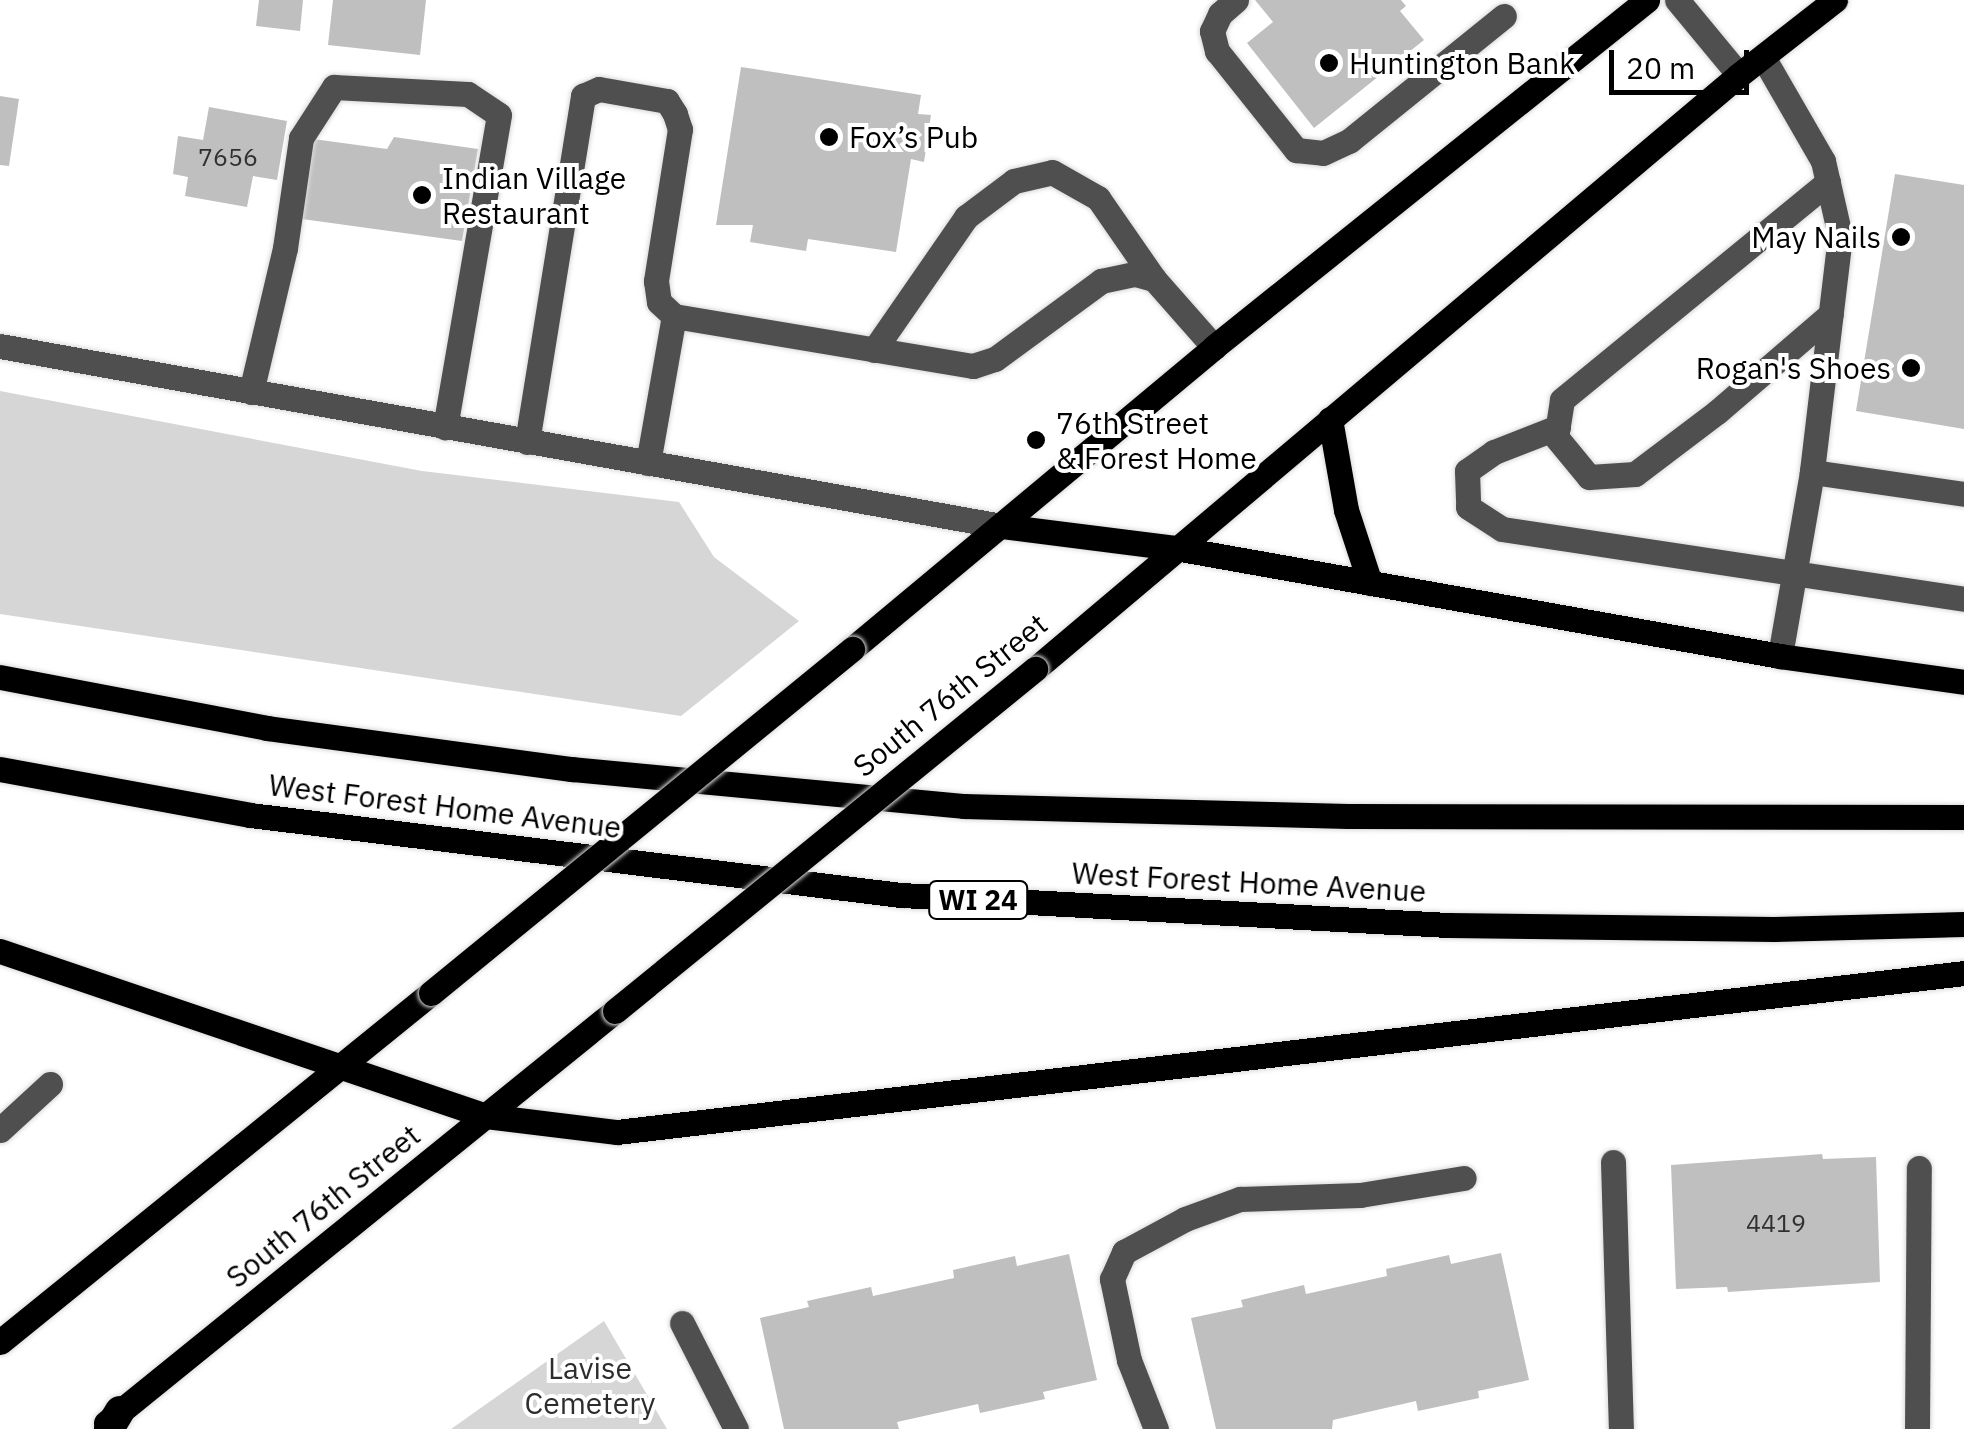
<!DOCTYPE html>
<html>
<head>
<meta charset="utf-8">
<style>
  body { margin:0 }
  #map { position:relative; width:1964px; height:1429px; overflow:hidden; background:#fff; font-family:"IBM Plex Sans",sans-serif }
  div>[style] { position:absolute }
  .green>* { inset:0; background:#d6d6d6 }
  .building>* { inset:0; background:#bfbfbf }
  .roads { filter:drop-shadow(0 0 2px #dbdbdb) drop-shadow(0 0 2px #dbdbdb) }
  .minor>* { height:25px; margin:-12.5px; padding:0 12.5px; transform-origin:12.5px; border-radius:12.5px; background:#4f4f4f }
  .major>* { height:25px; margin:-12.5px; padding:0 12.5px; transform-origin:12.5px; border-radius:12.5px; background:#000 }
  .highway>* { height:30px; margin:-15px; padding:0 15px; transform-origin:15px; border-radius:15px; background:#000 }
  .bridges { filter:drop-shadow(0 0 2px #dbdbdb) drop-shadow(0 0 2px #dbdbdb) }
  .major-bridge>* { height:25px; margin:-12.5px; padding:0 12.5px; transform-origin:12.5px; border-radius:12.5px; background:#000 }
  .dots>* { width:28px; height:28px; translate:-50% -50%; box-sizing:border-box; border:5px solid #fff; border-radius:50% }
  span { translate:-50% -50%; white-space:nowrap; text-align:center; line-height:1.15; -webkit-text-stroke:8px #fff; paint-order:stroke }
  .number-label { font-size:25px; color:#303030 }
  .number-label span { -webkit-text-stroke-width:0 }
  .shield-label span { padding:2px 8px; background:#fff; border:2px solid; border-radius:8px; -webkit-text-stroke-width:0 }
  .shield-label { font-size:28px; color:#000; font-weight:700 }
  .poi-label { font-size:30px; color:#000 }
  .left { translate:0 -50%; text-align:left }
  .right { translate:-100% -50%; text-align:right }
  .street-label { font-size:30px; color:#000 }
  .park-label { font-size:30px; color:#2d2d2d }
  .scale { position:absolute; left:1609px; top:50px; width:140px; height:45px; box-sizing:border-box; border:5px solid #000; border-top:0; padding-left:12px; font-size:30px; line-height:35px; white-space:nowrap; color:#000; -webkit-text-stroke:8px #fff; paint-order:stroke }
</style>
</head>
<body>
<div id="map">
  <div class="green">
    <div style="clip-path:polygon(0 391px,422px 471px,679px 502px,714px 557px,799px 621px,681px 716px,0 614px)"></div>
    <div style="clip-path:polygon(604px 1321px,667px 1429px,451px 1429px)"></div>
  </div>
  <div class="building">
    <div style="clip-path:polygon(259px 0,303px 0,300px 31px,256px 26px)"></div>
    <div style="clip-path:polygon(333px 0,426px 0,420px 55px,328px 45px)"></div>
    <div style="clip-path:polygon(1255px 0,1401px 0,1406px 6px,1400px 11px,1424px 40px,1314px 128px,1247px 43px,1273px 22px)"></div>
    <div style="clip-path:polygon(741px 67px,921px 95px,918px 114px,931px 115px,924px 162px,911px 159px,896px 252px,808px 239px,806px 251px,750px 242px,753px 225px,716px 225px)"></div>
    <div style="clip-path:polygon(0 96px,19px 99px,9px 166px,0 165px)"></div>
    <div style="clip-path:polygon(209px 107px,287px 121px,277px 180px,253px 176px,247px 207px,185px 196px,188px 177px,173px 174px,178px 136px,203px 140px)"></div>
    <div style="clip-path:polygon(394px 137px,478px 149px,462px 241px,302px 219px,313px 139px,387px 149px)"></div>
    <div style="clip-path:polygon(1895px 174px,1964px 185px,1964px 429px,1856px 411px)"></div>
    <div style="clip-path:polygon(1822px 1154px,1823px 1159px,1876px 1157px,1880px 1282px,1728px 1292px,1727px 1287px,1676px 1289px,1671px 1165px)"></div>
    <div style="clip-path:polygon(1501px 1253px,1529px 1380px,1478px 1391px,1479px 1398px,1418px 1411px,1416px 1401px,1333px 1420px,1332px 1429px,1216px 1429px,1191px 1318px,1243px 1307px,1241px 1300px,1304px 1285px,1306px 1294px,1387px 1276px,1386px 1269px,1449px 1255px,1451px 1264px)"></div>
    <div style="clip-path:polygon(1069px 1254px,1097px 1380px,1043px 1392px,1045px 1399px,980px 1413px,978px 1404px,897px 1422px,899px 1429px,784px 1429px,760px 1318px,809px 1307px,807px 1301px,871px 1287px,873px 1296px,954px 1278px,953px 1270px,1015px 1256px,1017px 1266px)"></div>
  </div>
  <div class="roads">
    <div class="minor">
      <div style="left:1236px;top:0;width:21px;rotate:139deg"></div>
      <div style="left:1220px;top:14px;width:19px;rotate:115deg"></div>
      <div style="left:1212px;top:31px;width:21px;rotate:76deg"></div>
      <div style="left:1217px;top:51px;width:127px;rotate:51.4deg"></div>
      <div style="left:1296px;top:150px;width:27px;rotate:6deg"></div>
      <div style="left:1323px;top:153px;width:29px;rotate:-25deg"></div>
      <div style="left:1349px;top:141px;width:199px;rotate:-38.9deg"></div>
      <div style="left:1677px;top:0;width:97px;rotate:50.4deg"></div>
      <div style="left:1763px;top:57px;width:120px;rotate:60deg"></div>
      <div style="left:1823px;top:161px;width:77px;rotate:77.2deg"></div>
      <div style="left:1840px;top:236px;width:238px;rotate:96.8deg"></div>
      <div style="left:1812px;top:472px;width:187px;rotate:99.9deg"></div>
      <div style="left:1828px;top:182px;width:344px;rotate:140.7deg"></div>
      <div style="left:1562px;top:400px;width:37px;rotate:99deg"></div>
      <div style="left:1556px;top:437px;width:52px;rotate:50.5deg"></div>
      <div style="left:1589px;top:477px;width:46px;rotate:-3.7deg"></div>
      <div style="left:1635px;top:474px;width:103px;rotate:-37.1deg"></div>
      <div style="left:1717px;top:412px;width:150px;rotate:-40.7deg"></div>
      <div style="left:0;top:346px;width:1017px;rotate:10.19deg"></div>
      <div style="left:874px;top:350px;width:162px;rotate:-55.3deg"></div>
      <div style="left:966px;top:217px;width:60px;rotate:-36.9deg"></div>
      <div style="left:1014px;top:181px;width:39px;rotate:-13deg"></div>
      <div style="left:1052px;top:172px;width:53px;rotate:29.5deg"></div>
      <div style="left:1098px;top:198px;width:98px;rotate:55.3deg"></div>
      <div style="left:251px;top:392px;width:148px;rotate:-76.7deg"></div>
      <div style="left:285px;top:248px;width:111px;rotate:-81.7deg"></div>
      <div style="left:301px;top:138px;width:61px;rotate:-57.1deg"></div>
      <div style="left:334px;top:87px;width:134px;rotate:3deg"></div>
      <div style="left:468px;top:94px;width:37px;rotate:34deg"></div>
      <div style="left:499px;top:115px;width:317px;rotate:99.8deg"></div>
      <div style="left:1558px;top:427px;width:69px;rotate:158.7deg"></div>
      <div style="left:1494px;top:452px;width:33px;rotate:145deg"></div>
      <div style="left:1467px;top:471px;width:36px;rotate:88deg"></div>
      <div style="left:1468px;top:507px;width:40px;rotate:32.9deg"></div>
      <div style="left:1502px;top:529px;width:467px;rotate:8.6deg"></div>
      <div style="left:527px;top:442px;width:351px;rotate:-80.8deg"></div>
      <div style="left:583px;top:96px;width:17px;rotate:-24deg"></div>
      <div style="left:599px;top:89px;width:69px;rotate:10deg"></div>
      <div style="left:667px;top:101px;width:15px;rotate:58deg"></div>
      <div style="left:675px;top:114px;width:16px;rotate:72deg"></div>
      <div style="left:680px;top:129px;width:154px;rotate:99deg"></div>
      <div style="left:656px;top:281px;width:21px;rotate:82deg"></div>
      <div style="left:659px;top:302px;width:21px;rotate:43deg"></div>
      <div style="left:674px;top:316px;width:303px;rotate:9.5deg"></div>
      <div style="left:973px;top:366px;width:23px;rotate:-18deg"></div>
      <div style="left:995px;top:359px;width:132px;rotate:-36.3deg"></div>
      <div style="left:1101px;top:281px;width:35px;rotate:-12deg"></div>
      <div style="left:1135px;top:274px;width:20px;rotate:15deg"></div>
      <div style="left:1154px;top:279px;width:91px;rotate:48.6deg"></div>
      <div style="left:648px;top:463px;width:149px;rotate:-80deg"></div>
      <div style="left:1812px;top:472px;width:154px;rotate:8.2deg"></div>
      <div style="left:0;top:1130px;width:68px;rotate:-42.6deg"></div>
      <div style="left:1613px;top:1162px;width:267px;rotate:88.3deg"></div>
      <div style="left:682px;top:1323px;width:119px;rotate:63deg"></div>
      <div style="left:1156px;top:1429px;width:74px;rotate:-111.4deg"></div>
      <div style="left:1129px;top:1360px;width:83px;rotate:-101.9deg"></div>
      <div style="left:1112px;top:1279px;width:30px;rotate:-66deg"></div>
      <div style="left:1124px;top:1252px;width:69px;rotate:-28.4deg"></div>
      <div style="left:1185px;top:1219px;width:59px;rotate:-20deg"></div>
      <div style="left:1240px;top:1199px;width:120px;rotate:-1.9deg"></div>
      <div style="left:1360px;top:1195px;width:105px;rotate:-9.3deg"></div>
      <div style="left:1917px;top:1429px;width:261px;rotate:-89.6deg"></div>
    </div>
    <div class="major">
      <div style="left:1330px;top:419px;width:92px;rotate:80deg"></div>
      <div style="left:1346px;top:510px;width:77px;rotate:71.8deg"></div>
      <div style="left:1001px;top:526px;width:175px;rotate:7.2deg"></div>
      <div style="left:1175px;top:548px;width:615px;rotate:10.12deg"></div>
      <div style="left:1780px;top:656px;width:186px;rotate:8deg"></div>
      <div style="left:852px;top:649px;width:471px;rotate:-39.8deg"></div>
      <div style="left:1214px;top:347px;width:555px;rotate:-38.71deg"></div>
      <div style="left:1035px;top:669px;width:921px;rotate:-40.16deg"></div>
      <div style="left:1739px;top:75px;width:122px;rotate:-38deg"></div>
      <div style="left:0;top:677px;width:272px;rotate:10.8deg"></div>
      <div style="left:267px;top:728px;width:308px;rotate:7.7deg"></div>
      <div style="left:572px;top:769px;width:393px;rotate:5.4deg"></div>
      <div style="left:963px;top:806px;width:385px;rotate:1.5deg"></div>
      <div style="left:1348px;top:816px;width:616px;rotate:0.09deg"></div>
      <div style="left:0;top:769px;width:254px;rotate:10.4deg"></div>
      <div style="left:250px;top:815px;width:656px;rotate:7.01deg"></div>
      <div style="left:901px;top:895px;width:548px;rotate:3.14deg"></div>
      <div style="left:1448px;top:925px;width:326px;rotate:0.7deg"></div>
      <div style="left:1774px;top:929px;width:190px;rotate:-1.5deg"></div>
      <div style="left:0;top:951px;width:513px;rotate:18.75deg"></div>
      <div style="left:486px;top:1116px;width:132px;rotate:7deg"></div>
      <div style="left:617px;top:1132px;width:1356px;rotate:-6.73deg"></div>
      <div style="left:0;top:1342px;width:555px;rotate:-39deg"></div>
      <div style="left:106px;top:1423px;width:655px;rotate:-38.99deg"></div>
    </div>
    <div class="highway">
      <div style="left:109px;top:1429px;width:21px;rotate:-59deg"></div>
    </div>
  </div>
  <div class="bridges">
    <div class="major-bridge">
      <div style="left:431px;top:993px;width:544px;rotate:-39.25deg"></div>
      <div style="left:615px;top:1011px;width:542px;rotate:-39.16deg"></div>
    </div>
  </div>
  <div class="dots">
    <div style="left:1329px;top:63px;background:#000"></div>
    <div style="left:829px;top:137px;background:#000"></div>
    <div style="left:422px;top:195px;background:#000"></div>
    <div style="left:1901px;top:237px;background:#000"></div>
    <div style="left:1911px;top:368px;background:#000"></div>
    <div style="left:1036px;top:440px;background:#000"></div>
  </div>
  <div class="number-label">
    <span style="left:228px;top:157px">7656</span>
    <span style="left:1776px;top:1223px">4419</span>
  </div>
  <div class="shield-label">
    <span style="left:978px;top:900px">WI 24</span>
  </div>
  <div class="poi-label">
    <span class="left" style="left:1349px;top:63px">Huntington Bank</span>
    <span class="left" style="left:849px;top:137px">Fox’s Pub</span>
    <span class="left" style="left:442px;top:195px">Indian Village<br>Restaurant</span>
    <span class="right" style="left:1881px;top:237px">May Nails</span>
    <span class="right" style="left:1891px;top:368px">Rogan's Shoes</span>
    <span class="left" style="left:1056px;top:440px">76th Street<br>&amp; Forest Home</span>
  </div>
  <div class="street-label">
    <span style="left:950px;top:695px;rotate:-39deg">South 76th Street</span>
    <span style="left:445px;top:806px;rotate:7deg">West Forest Home Avenue</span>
    <span style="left:1249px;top:882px;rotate:3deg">West Forest Home Avenue</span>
    <span style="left:323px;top:1206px;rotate:-39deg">South 76th Street</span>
  </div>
  <div class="park-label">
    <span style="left:590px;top:1385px">Lavise<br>Cemetery</span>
  </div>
  <div class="scale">20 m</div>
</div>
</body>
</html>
